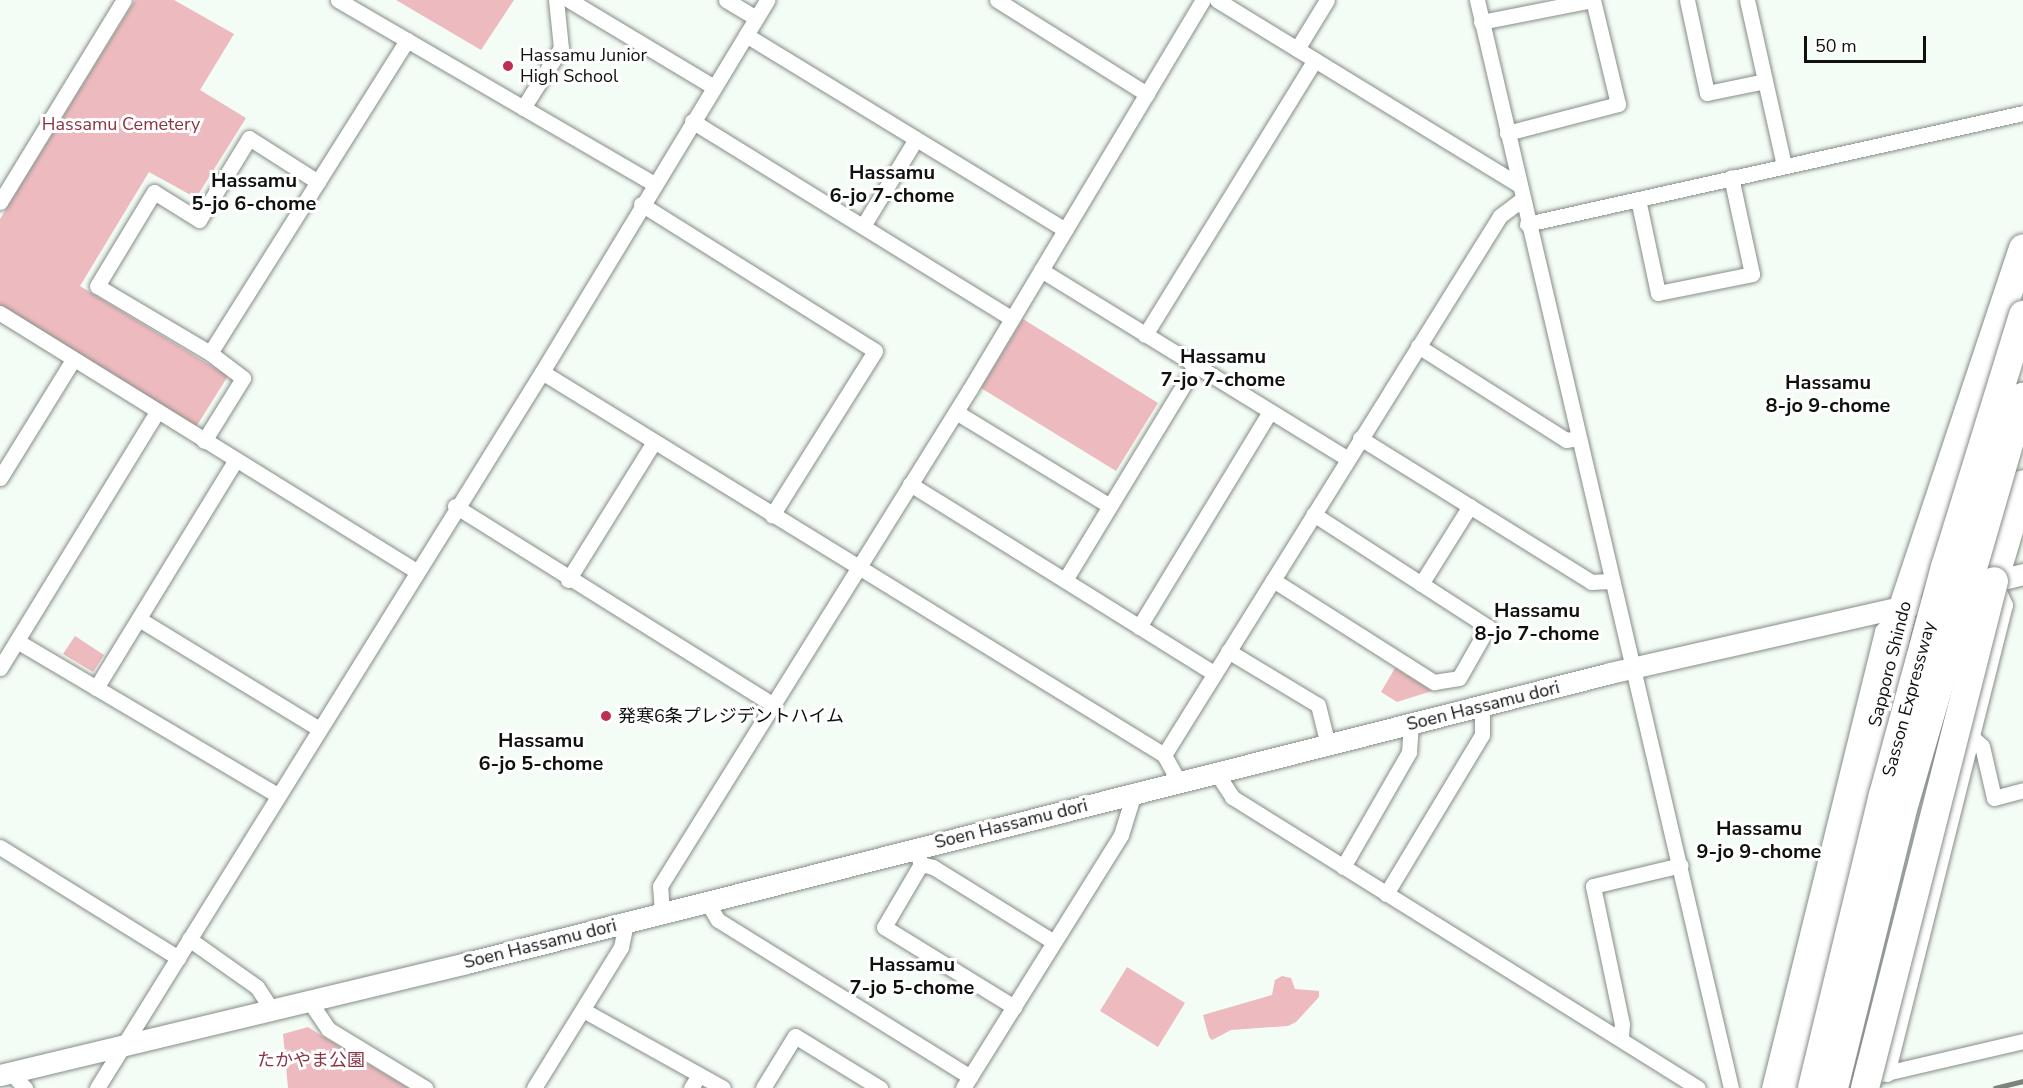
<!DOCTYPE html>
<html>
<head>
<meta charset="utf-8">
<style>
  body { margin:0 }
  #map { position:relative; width:2023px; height:1088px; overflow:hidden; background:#f4fdf5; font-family:"Nunito Sans","Noto Sans JP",sans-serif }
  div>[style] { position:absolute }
  .green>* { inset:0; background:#edbabf }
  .roads { filter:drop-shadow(0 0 2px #858d86) drop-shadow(0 0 2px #858d86) }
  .street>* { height:15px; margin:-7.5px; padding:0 7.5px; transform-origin:7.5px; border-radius:7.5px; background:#fff }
  .secondary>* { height:21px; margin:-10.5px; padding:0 10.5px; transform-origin:10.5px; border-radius:10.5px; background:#fff }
  .highway>* { height:28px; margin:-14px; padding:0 14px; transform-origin:14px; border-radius:14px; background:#fff }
  .rail>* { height:4.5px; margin:-2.25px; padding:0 2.25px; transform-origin:2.25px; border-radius:2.25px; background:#7c827d }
  .bridges { filter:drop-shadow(0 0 2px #858d86) drop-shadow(0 0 2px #858d86) }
  .highway-bridge>* { height:28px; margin:-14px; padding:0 14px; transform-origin:14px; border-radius:14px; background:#fff }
  .dots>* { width:16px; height:16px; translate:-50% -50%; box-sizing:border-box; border:3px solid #fff; border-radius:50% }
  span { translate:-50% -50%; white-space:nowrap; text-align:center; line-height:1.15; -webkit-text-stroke:6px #fff; paint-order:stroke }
  .poi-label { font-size:18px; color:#0f110f }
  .left { translate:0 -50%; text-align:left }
  .park-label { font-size:18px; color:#893544 }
  .street-label { font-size:18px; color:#0f110f }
  .neighbourhood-label { font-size:20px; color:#0f110f; font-weight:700 }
  .scale { position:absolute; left:1804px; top:36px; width:122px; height:27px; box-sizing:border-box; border:3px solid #0f110f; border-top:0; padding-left:8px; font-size:18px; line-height:21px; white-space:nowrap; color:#0f110f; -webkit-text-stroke:4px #fff; paint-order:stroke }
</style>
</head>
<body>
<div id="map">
  <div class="green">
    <div style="clip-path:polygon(135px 0,174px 0,234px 34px,200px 90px,246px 118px,196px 198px,149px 172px,80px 286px,228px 376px,196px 427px,0 309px,0 219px)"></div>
    <div style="clip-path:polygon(396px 0,514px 0,481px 50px)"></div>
    <div style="clip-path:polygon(1023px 319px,1158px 403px,1116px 471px,981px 388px)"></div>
    <div style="clip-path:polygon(75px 636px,104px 655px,93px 672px,63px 654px)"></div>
    <div style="clip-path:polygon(1395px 668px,1432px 691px,1397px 702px,1381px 692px)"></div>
    <div style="clip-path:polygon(1127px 967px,1185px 1003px,1158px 1047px,1100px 1011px)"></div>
    <div style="clip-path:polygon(1282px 976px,1291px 978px,1295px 989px,1319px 991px,1319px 997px,1296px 1022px,1288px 1026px,1231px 1030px,1212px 1040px,1209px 1037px,1203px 1015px,1272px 995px,1275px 980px)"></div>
    <div style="clip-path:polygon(308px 1027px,319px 1034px,408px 1088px,288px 1088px,283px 1034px)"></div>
  </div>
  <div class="roads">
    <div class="street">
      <div style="left:338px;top:0;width:366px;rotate:30.2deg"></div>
      <div style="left:569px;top:0;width:169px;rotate:31deg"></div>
      <div style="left:726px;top:0;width:35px;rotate:31deg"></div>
      <div style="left:997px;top:0;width:177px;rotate:32.1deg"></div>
      <div style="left:1217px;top:0;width:354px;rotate:31.5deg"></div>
      <div style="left:1477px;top:0;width:1117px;rotate:76.86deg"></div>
      <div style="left:1687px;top:0;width:95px;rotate:77.9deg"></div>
      <div style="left:1707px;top:93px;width:59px;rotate:-11.7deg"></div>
      <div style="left:1747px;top:0;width:169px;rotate:77.4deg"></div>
      <div style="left:1481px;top:22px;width:113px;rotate:-11.2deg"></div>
      <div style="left:746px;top:35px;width:374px;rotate:31.4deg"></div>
      <div style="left:1297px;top:49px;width:57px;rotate:-58.5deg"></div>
      <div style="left:523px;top:108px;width:71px;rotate:-57.7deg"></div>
      <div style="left:561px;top:48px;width:48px;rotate:-95.9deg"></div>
      <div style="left:692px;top:121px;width:376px;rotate:31.7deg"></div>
      <div style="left:1507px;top:133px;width:115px;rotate:-14.6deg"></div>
      <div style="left:1618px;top:104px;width:107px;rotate:-103.5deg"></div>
      <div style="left:1638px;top:199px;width:96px;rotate:78deg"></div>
      <div style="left:1658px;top:293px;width:96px;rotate:-11.4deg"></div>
      <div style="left:1752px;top:274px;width:99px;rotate:-102.2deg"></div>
      <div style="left:0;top:202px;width:237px;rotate:-58.5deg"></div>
      <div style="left:641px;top:204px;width:276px;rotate:32.1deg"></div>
      <div style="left:875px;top:351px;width:194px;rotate:122.1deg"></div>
      <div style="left:1527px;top:224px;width:508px;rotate:-12.61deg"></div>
      <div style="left:863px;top:226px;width:102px;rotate:-58.7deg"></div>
      <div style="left:1041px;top:270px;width:359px;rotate:31.6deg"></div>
      <div style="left:0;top:313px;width:490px;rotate:31.8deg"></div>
      <div style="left:1145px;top:335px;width:323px;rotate:-58.3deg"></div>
      <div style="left:1418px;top:346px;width:175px;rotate:32.4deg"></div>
      <div style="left:1566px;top:440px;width:12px;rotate:-9deg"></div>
      <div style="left:210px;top:353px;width:131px;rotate:-149.3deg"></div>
      <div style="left:97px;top:286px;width:110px;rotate:-58.8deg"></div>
      <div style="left:154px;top:192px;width:53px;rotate:31.9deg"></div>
      <div style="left:199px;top:220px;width:96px;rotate:-58.6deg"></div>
      <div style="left:249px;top:138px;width:82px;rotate:32.5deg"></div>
      <div style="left:542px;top:372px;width:730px;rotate:31.62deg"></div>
      <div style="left:1164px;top:755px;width:31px;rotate:61deg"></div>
      <div style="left:956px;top:412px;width:180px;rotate:31.4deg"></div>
      <div style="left:1360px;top:438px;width:272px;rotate:31.9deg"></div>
      <div style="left:1591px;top:582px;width:20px;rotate:-3deg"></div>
      <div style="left:204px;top:441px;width:74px;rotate:-58.2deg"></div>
      <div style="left:243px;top:378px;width:41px;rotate:-142.9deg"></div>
      <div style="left:210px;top:353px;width:370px;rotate:-57.8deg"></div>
      <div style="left:0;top:478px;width:139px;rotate:-58.3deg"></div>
      <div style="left:910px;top:484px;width:358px;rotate:31.9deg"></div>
      <div style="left:455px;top:506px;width:374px;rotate:32deg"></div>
      <div style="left:568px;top:580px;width:163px;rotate:-58.1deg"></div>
      <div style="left:1065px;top:580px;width:250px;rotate:-58.7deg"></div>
      <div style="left:1273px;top:580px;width:191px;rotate:32.4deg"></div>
      <div style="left:1434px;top:682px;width:25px;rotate:-9deg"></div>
      <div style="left:1459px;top:678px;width:59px;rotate:-60.4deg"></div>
      <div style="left:1488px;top:627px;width:208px;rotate:-147.1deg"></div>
      <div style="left:1421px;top:584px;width:92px;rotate:-57.9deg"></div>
      <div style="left:139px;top:619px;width:211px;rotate:31.4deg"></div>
      <div style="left:1139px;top:627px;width:250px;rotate:-58.7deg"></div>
      <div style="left:17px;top:641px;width:302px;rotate:30.6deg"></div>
      <div style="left:1228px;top:651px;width:105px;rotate:31deg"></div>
      <div style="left:1318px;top:705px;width:41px;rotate:76deg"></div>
      <div style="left:0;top:668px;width:299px;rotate:-58.5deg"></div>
      <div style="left:96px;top:688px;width:266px;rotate:-58.5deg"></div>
      <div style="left:1972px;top:737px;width:13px;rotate:42deg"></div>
      <div style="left:1982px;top:746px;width:53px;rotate:77deg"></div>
      <div style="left:1994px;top:798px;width:30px;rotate:-15deg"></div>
      <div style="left:1164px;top:755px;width:635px;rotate:-58.06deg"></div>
      <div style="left:1500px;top:216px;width:26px;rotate:-37deg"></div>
      <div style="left:1216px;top:772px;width:30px;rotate:57deg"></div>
      <div style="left:1232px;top:797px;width:549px;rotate:31.98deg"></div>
      <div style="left:0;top:847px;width:210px;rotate:31.9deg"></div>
      <div style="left:915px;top:849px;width:16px;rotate:68deg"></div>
      <div style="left:921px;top:864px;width:73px;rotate:120.4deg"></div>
      <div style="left:884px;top:927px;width:153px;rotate:31.6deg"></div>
      <div style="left:921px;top:864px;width:12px;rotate:14deg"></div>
      <div style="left:933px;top:867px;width:142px;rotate:31.8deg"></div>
      <div style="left:1343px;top:867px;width:133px;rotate:-60.1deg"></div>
      <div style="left:1409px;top:752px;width:28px;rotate:-86deg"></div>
      <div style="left:1386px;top:894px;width:186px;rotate:-58.9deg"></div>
      <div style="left:1482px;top:735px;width:29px;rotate:-90deg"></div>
      <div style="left:707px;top:902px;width:21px;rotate:59deg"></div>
      <div style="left:718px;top:920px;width:297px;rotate:31.9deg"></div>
      <div style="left:662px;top:913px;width:27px;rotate:-94deg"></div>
      <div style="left:660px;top:886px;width:586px;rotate:-58.05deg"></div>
      <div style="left:970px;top:389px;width:453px;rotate:-59.1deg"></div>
      <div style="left:189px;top:939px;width:83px;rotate:35.2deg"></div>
      <div style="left:257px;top:987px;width:27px;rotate:57deg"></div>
      <div style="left:310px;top:1002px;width:32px;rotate:56deg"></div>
      <div style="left:328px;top:1029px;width:114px;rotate:31.3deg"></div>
      <div style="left:583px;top:1010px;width:160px;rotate:29.1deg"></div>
      <div style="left:1621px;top:1037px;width:13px;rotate:-86deg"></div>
      <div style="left:1622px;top:1024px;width:141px;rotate:-101.9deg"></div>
      <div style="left:1593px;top:886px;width:90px;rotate:-13.4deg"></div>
      <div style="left:11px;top:1073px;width:21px;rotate:47deg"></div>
      <div style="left:1887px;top:1074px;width:484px;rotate:-75.9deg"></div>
      <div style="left:2005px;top:605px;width:24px;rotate:-114deg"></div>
      <div style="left:1830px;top:1086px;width:198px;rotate:-13.1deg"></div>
      <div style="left:97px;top:1088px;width:843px;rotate:-58.14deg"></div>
      <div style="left:542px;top:372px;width:435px;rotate:-58.8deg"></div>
      <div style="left:534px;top:1088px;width:166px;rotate:-58.3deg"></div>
      <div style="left:621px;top:947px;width:25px;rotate:-78deg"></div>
      <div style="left:691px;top:1088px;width:15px;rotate:-58deg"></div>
      <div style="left:763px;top:1088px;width:61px;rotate:-58.4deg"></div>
      <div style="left:795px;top:1036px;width:100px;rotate:31.5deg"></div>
      <div style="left:963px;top:1088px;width:298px;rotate:-58deg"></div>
      <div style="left:1121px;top:835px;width:44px;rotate:-72.8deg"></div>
      <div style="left:1769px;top:1088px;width:471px;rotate:-76.1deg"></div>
      <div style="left:1882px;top:631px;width:21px;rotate:-49deg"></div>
    </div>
    <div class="secondary">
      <div style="left:1983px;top:584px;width:41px;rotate:-14deg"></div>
      <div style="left:0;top:1075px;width:479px;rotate:-13.5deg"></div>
      <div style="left:466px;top:963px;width:1180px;rotate:-14.22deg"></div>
      <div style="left:1610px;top:673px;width:311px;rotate:-12.8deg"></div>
    </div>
    <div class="highway">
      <div style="left:1994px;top:581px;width:101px;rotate:-73.4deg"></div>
      <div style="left:1786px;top:1088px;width:495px;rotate:-76.3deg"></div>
      <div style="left:1903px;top:607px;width:378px;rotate:-71.5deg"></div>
    </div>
  </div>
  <div class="rail">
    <div style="left:1995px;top:1088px;width:29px;rotate:-14deg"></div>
  </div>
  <div class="bridges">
    <div class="highway-bridge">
      <div style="left:1812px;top:1088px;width:301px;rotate:-76.4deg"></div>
      <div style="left:1883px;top:795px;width:236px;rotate:-74.8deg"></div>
      <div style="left:1945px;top:567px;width:264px;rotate:-72.8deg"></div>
      <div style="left:1834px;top:1088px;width:295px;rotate:-76.1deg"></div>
      <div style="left:1905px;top:802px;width:422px;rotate:-73.8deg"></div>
      <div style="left:1865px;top:1088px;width:523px;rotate:-75.72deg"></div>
    </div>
  </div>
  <div class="dots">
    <div style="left:508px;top:66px;background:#be2e52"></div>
    <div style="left:606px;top:716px;background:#be2e52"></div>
  </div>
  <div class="poi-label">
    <span class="left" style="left:520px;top:66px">Hassamu Junior<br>High School</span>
    <span class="left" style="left:618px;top:716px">発寒6条プレジデントハイム</span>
  </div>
  <div class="park-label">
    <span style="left:121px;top:124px">Hassamu Cemetery</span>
    <span style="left:311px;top:1060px">たかやま公園</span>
  </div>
  <div class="street-label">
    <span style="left:1890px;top:664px;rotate:-76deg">Sapporo Shindo</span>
    <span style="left:1909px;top:699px;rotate:-75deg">Sasson Expressway</span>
    <span style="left:1483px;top:706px;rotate:-14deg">Soen Hassamu dori</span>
    <span style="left:1011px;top:824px;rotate:-14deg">Soen Hassamu dori</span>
    <span style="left:540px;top:944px;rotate:-14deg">Soen Hassamu dori</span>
  </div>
  <div class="neighbourhood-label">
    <span style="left:892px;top:184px">Hassamu<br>6-jo 7-chome</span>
    <span style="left:254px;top:192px">Hassamu<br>5-jo 6-chome</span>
    <span style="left:1223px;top:368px">Hassamu<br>7-jo 7-chome</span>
    <span style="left:1828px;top:394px">Hassamu<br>8-jo 9-chome</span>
    <span style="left:1537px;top:622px">Hassamu<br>8-jo 7-chome</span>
    <span style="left:541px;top:752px">Hassamu<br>6-jo 5-chome</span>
    <span style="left:1759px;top:840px">Hassamu<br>9-jo 9-chome</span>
    <span style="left:912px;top:976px">Hassamu<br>7-jo 5-chome</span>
  </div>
  <div class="scale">50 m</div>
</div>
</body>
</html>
